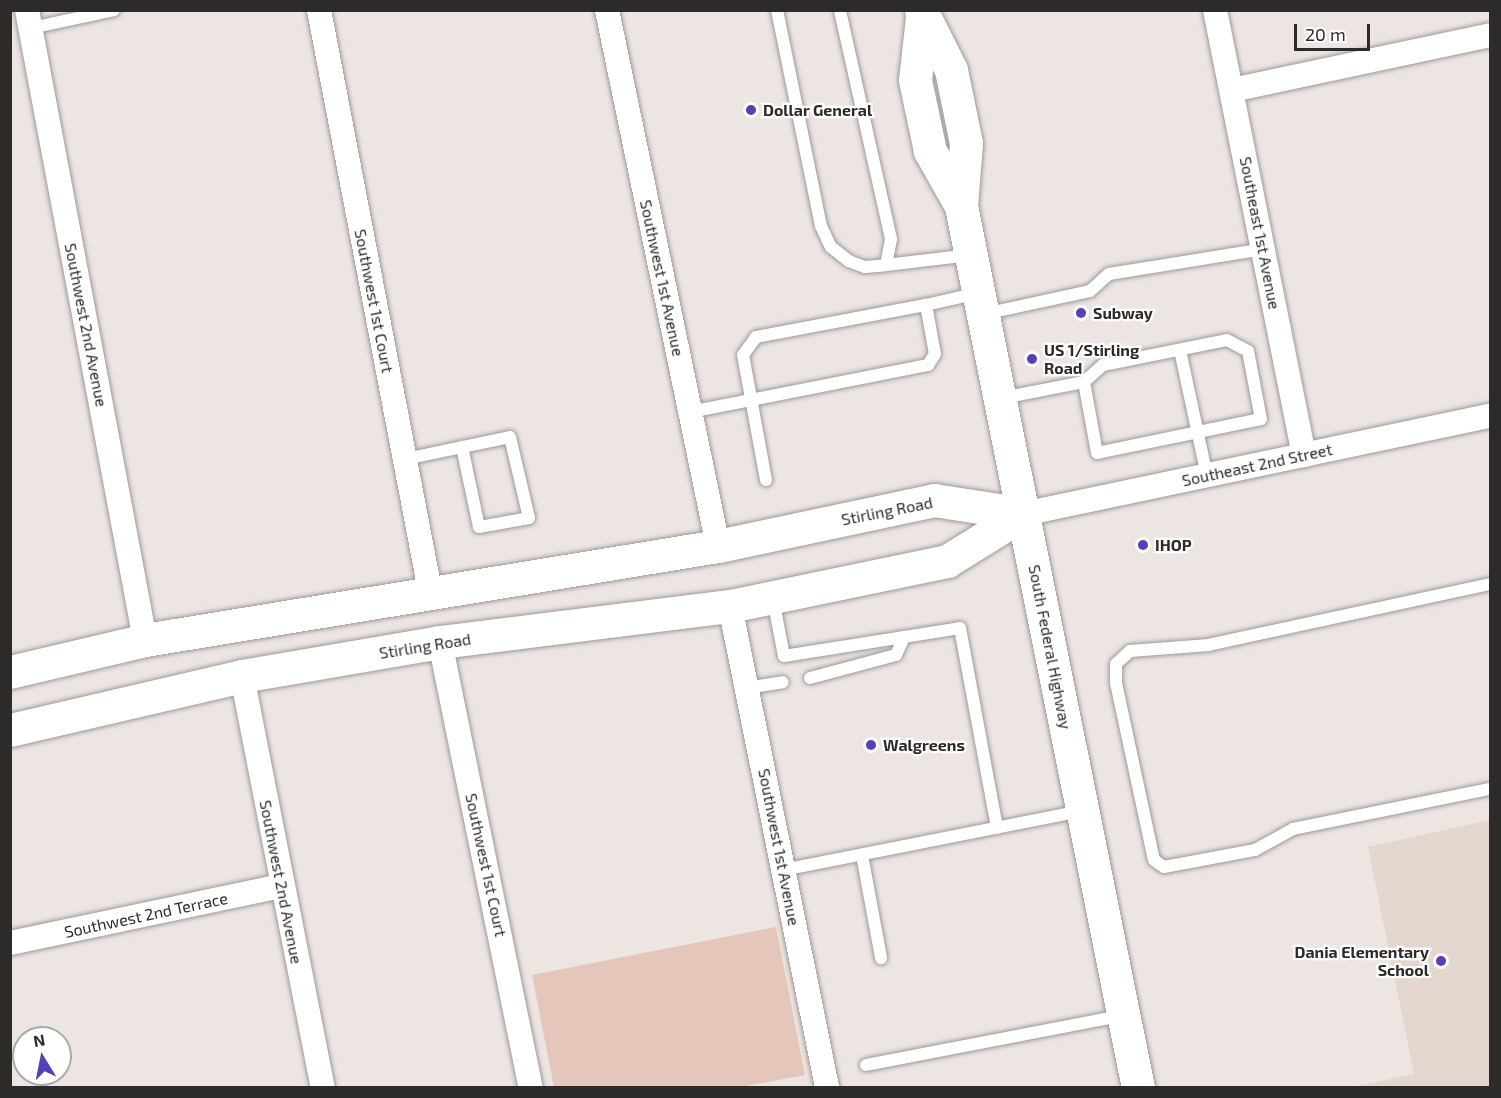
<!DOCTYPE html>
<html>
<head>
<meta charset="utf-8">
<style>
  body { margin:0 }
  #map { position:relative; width:1501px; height:1098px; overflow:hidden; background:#ece5e2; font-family:"Exo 2",sans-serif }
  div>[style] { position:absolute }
  .built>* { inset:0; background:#e3d6cf }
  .green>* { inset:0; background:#e4c7ba }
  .roads { filter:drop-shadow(0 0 2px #9f9997) drop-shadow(0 0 2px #9f9997) }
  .service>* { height:12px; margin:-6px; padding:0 6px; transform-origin:6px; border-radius:6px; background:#fff }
  .minor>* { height:24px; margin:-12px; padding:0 12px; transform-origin:12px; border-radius:12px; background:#fff }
  .primary>* { height:33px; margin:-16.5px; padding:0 16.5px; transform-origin:16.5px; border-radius:16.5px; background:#fff }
  .dots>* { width:16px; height:16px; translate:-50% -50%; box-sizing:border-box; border:3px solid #fff; border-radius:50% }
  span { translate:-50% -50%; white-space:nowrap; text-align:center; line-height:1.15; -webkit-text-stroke:4.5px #fff; paint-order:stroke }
  .poi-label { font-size:16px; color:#2d2b2a; font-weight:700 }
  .left { translate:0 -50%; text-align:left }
  .right { translate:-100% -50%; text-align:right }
  .street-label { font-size:16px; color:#2d2b2a }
  .frame { position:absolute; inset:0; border:12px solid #2d2b2a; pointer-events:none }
  .north { position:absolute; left:12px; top:1026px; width:60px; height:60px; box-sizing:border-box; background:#fff; border:2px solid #abaaaa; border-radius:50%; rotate:350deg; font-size:16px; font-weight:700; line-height:24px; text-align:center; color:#2d2b2a }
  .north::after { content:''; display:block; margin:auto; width:21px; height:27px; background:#563fb7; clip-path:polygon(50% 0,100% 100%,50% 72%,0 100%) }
  .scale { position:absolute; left:1294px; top:24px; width:76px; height:27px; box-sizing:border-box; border:3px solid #2d2b2a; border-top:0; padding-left:8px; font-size:18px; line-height:21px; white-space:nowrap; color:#2d2b2a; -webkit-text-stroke:4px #fff; paint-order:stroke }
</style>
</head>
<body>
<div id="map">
  <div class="built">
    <div style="clip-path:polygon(1490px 820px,1490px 1087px,1352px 1087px,1414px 1074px,1368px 847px)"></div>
  </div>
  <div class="green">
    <div style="clip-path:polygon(776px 927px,805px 1075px,740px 1087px,554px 1087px,532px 975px)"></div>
  </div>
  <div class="roads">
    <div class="service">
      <div style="left:777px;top:10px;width:220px;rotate:78.5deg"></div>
      <div style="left:821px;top:226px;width:23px;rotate:65deg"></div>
      <div style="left:831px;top:247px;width:23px;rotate:38deg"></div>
      <div style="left:849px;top:261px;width:17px;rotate:21deg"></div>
      <div style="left:865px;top:267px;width:21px;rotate:-5deg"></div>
      <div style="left:886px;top:265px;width:26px;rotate:-79deg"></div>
      <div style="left:891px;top:239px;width:235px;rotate:-102.6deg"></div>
      <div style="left:31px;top:28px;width:85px;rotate:-12.2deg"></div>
      <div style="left:886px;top:265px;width:85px;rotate:-6.8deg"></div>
      <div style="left:984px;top:314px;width:108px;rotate:-12.2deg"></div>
      <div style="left:1090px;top:291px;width:25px;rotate:-42deg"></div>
      <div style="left:1109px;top:274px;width:156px;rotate:-9.2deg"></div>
      <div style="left:1180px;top:350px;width:129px;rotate:77.9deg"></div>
      <div style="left:1002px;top:398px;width:84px;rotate:-11deg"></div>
      <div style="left:1084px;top:382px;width:25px;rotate:-42deg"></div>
      <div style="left:1103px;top:365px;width:126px;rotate:-11.4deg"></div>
      <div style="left:1227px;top:340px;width:24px;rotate:28deg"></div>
      <div style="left:1248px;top:351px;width:69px;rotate:79.2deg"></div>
      <div style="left:1261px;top:419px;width:167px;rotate:168.3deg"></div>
      <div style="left:1097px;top:453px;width:72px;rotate:-100.4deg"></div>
      <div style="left:690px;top:412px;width:243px;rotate:-11.2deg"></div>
      <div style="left:928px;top:365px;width:13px;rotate:-58deg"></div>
      <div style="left:935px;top:354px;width:50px;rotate:-100.4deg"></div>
      <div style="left:926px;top:305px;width:53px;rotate:-13deg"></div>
      <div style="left:405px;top:459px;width:107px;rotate:-11.8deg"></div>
      <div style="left:510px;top:437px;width:83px;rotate:76.8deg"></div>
      <div style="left:529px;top:518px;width:51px;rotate:169.8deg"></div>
      <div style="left:479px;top:527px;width:82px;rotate:-102deg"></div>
      <div style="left:766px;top:480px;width:127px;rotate:-100.4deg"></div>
      <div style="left:743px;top:355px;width:22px;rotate:-54deg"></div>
      <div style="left:756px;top:337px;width:173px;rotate:-10.7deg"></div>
      <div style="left:1490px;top:584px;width:288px;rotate:167.8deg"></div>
      <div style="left:1209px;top:645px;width:79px;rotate:175.7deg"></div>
      <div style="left:1130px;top:651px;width:19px;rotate:137deg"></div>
      <div style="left:1116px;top:664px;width:19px;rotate:90deg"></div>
      <div style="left:1116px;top:683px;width:181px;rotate:77.9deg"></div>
      <div style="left:1154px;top:860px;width:12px;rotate:35deg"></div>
      <div style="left:1164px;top:867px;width:93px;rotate:-10.6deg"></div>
      <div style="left:1255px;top:850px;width:43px;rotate:-28.9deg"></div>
      <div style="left:1293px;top:829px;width:201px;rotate:-11.5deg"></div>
      <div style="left:773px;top:599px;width:58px;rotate:79.1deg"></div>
      <div style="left:784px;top:656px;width:178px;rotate:-9deg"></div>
      <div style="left:960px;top:628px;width:203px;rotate:79.5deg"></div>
      <div style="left:810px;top:678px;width:89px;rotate:-15deg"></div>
      <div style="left:896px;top:655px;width:20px;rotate:-66deg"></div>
      <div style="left:746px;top:688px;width:37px;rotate:-9deg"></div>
      <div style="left:862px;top:855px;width:105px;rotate:79.5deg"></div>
      <div style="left:783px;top:870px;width:305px;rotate:-11.2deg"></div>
      <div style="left:866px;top:1065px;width:260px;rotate:-10.9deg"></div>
    </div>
    <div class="minor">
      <div style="left:27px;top:10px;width:641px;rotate:79.39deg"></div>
      <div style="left:319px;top:10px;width:592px;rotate:79.18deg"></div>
      <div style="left:607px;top:10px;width:547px;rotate:78.3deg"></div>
      <div style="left:1215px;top:10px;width:454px;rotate:78.7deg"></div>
      <div style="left:1232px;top:90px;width:264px;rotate:-12deg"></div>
      <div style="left:1023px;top:514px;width:477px;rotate:-11.9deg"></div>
      <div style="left:730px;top:606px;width:492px;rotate:78.6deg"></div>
      <div style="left:440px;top:642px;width:455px;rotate:78.5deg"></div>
      <div style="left:242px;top:676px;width:420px;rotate:78.9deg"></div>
      <div style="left:10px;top:943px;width:277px;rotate:-11.9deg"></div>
    </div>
    <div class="primary">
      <div style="left:921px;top:10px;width:67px;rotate:63.4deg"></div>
      <div style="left:951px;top:70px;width:75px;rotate:78.4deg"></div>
      <div style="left:966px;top:143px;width:63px;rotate:94.5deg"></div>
      <div style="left:961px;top:206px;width:900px;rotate:78.65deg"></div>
      <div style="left:922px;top:17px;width:63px;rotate:96.3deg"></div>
      <div style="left:915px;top:80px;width:73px;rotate:78.1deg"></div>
      <div style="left:930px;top:151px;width:63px;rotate:60.6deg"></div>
      <div style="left:10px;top:672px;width:139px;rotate:-13.3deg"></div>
      <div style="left:145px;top:640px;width:581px;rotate:-9.32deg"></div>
      <div style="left:718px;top:546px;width:221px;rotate:-12deg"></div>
      <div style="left:934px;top:500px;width:90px;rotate:8.9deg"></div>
      <div style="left:10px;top:730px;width:238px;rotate:-13.1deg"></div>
      <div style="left:242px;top:676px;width:201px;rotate:-9.7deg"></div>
      <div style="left:440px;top:642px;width:292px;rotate:-7.1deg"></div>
      <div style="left:730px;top:606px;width:222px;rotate:-11.7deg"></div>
      <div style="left:947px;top:561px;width:89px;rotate:-31.7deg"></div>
    </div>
  </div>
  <div class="dots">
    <div style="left:751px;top:110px;background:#563fb7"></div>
    <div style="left:1081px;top:313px;background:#563fb7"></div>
    <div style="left:1032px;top:359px;background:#563fb7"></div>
    <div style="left:1143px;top:545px;background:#563fb7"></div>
    <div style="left:871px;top:745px;background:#563fb7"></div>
    <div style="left:1441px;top:961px;background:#563fb7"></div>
  </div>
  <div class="poi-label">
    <span class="left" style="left:763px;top:110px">Dollar General</span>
    <span class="left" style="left:1093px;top:313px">Subway</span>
    <span class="left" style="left:1044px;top:359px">US 1/Stirling<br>Road</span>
    <span class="left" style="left:1155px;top:545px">IHOP</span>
    <span class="left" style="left:883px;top:745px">Walgreens</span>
    <span class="right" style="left:1429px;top:961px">Dania Elementary<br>School</span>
  </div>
  <div class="street-label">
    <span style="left:1260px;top:233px;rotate:79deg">Southeast 1st Avenue</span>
    <span style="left:662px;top:278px;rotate:78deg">Southwest 1st Avenue</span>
    <span style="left:374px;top:301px;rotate:79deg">Southwest 1st Court</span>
    <span style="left:86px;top:325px;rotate:79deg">Southwest 2nd Avenue</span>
    <span style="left:1257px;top:465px;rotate:-12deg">Southeast 2nd Street</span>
    <span style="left:887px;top:511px;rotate:-11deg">Stirling Road</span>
    <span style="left:425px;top:646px;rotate:-9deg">Stirling Road</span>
    <span style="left:1050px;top:647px;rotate:79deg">South Federal Highway</span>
    <span style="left:779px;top:847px;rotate:79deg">Southwest 1st Avenue</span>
    <span style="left:486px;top:865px;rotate:78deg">Southwest 1st Court</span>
    <span style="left:281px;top:882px;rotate:79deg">Southwest 2nd Avenue</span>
    <span style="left:146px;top:915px;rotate:-12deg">Southwest 2nd Terrace</span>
  </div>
  <div class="frame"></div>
  <div class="north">N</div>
  <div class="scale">20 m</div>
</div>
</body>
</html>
